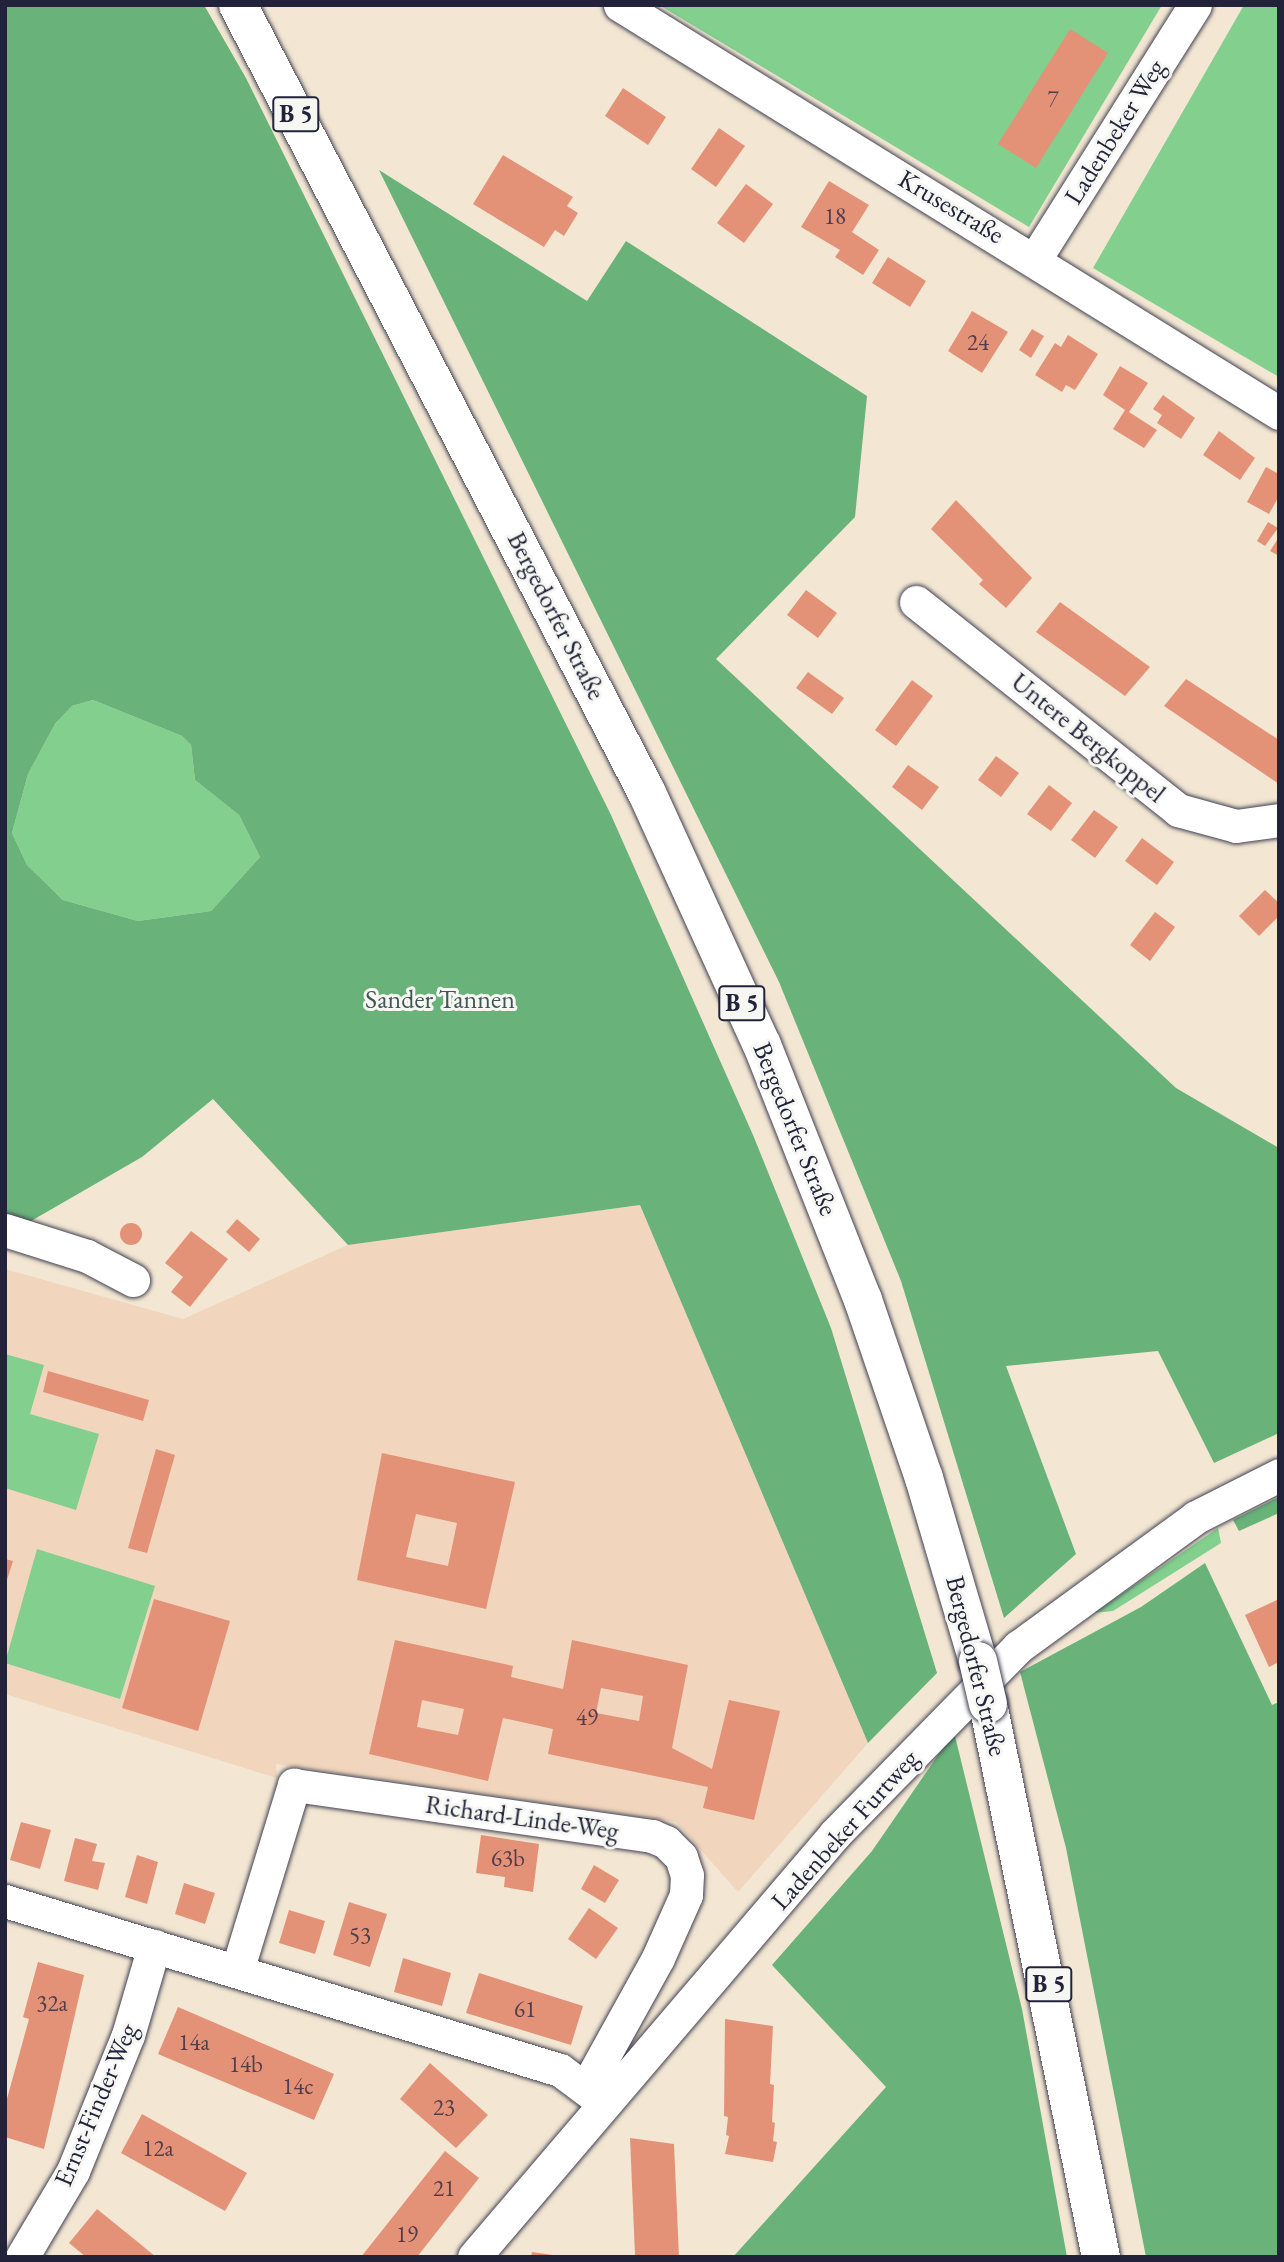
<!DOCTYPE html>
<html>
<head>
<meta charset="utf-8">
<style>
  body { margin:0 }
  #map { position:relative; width:1284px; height:2262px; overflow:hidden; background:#f3e7d3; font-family:"EB Garamond",serif }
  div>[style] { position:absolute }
  .built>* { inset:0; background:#f1d5bd }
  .green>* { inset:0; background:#82cf8e }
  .forest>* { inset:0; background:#69b279 }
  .building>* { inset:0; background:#e39278 }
  .round { border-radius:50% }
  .roads { filter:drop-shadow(0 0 2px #414052) drop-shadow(0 0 2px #414052) }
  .minor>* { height:33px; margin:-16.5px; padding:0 16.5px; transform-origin:16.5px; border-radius:16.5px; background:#fff }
  .major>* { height:38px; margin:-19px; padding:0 19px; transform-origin:19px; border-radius:19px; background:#fff }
  .bridges { filter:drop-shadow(0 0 2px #414052) drop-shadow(0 0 2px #414052) }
  .major-bridge>* { height:38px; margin:-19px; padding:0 19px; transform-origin:19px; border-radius:19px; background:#fff }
  span { translate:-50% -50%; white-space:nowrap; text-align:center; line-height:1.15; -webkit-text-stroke:6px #f6f6f2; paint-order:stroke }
  .number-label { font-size:23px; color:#523e4a }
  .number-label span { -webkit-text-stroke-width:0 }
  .shield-label span { padding:2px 5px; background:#f6f6f2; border:2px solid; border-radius:5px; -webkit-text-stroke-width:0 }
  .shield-label { font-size:24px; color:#22223b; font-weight:700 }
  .street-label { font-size:26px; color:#22223b }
  .park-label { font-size:26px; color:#3f5654 }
  .frame { position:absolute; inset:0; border:7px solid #22223b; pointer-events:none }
</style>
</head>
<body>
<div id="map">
  <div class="built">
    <div style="clip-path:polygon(640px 1205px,868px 1743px,738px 1892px,676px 1822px,276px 1764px,277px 1778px,5px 1694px,5px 1269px,183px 1319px,348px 1245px)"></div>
  </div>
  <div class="green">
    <div style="clip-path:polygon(659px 5px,1162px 5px,1029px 227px)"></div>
    <div style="clip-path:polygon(1244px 5px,1279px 5px,1279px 377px,1093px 268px)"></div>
    <div style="clip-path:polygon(93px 700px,182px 736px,191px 745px,195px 780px,239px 815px,260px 857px,211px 911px,138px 921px,63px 900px,27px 865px,12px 833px,28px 774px,55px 724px,72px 706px)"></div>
    <div style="clip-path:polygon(5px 1354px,44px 1365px,30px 1414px,99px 1434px,76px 1510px,5px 1488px)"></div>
    <div style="clip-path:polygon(1218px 1528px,1221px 1543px,1113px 1611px,1094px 1613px)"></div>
    <div style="clip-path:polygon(37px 1549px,155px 1586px,120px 1699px,5px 1663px)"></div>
  </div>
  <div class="forest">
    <div style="clip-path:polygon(evenodd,5px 5px,204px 5px,246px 78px,611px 815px,753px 1135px,831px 1328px,937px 1673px,868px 1743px,640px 1205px,348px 1245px,213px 1099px,142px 1157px,5px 1236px,5px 5px,93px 700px,182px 736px,191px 745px,195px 780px,239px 815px,260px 857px,211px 911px,138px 921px,63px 900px,27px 865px,12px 833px,28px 774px,55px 724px,72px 706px,93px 700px)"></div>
    <div style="clip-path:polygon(379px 170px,587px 301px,626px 241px,867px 396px,855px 517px,716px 659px,1176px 1088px,1279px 1148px,1279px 1433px,1214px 1463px,1158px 1351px,1006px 1366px,1076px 1554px,1004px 1618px,901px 1281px,779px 982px)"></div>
    <div style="clip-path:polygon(1279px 1497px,1279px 1513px,1239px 1531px,1233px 1520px)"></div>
    <div style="clip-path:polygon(1205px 1563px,1272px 1705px,1279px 1702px,1279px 2257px,1146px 2257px,1066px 1848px,1020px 1672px,1141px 1607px)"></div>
    <div style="clip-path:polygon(954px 1732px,1022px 2009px,1067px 2257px,733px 2257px,886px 2087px,772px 1965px,872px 1851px)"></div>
  </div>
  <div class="building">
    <div style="clip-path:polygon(1070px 29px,1108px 53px,1036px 168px,998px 144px)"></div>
    <div style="clip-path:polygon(623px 88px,666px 117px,648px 145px,605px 116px)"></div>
    <div style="clip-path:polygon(719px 128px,745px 146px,716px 187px,691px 169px)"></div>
    <div style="clip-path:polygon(503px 155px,573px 197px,567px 206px,578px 213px,564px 236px,555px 230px,544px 247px,473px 204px)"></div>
    <div style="clip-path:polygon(829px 181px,869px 205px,852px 232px,879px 250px,863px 275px,835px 257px,840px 250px,801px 227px)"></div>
    <div style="clip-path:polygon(746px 184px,773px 204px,744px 243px,717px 223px)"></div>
    <div style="clip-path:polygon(888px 257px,926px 281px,910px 307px,872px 283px)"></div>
    <div style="clip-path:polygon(972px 311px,1008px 332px,982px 373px,948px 351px)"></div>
    <div style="clip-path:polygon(1032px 329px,1044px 336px,1031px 358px,1019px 350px)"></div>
    <div style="clip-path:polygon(1068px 335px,1098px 354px,1075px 390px,1066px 385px,1062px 392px,1035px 375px,1055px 343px,1061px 347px)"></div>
    <div style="clip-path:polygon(1120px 366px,1148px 383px,1129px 412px,1157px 430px,1144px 448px,1113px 429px,1125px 410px,1103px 395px)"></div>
    <div style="clip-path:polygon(1163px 395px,1195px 418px,1181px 439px,1157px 423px,1162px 415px,1153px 409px)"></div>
    <div style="clip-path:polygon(1219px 431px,1255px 458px,1240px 480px,1203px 455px)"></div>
    <div style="clip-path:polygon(1266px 467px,1279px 474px,1279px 496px,1269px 514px,1247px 502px)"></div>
    <div style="clip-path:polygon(956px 500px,1032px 578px,1006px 608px,979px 584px,983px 580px,931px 529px)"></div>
    <div style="clip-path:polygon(1268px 522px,1278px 528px,1265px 546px,1257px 541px)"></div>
    <div style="clip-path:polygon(1279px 537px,1279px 556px,1270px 551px)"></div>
    <div style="clip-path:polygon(806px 590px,837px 613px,818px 638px,787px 615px)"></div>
    <div style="clip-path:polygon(1060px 602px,1150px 667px,1125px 696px,1036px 632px)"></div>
    <div style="clip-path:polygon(808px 672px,844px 698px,832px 714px,796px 688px)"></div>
    <div style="clip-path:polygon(1186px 679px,1279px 740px,1279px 784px,1164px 706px)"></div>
    <div style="clip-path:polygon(912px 680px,933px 696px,896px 746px,875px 730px)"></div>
    <div style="clip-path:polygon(996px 756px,1019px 773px,1001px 797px,978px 780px)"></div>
    <div style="clip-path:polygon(908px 765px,939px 787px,922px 810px,892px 787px)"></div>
    <div style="clip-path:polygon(1049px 785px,1072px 803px,1051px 831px,1027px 814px)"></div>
    <div style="clip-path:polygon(1094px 810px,1118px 827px,1095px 858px,1071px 840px)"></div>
    <div style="clip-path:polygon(1142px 838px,1174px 862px,1157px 885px,1125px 861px)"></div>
    <div style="clip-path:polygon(1265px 890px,1279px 903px,1279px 916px,1259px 936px,1239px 916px)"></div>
    <div style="clip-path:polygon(1155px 912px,1175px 927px,1150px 961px,1130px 945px)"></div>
    <div style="clip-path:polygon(237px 1219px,260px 1239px,249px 1252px,226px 1232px)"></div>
    <div class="round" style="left:120px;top:1223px;width:22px;height:22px"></div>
    <div style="clip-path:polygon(191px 1231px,228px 1259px,190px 1307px,171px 1292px,183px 1277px,165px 1263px)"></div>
    <div style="clip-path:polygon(48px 1371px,149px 1400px,143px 1421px,43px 1392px)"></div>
    <div style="clip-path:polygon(156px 1449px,175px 1455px,147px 1553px,128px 1548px)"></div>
    <div style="clip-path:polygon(evenodd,382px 1453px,515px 1482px,486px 1609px,357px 1580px,382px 1453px,416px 1514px,457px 1523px,448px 1566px,406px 1557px,416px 1514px)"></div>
    <div style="clip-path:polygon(5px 1559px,13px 1561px,6px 1583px,5px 1583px)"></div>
    <div style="clip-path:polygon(154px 1599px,230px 1621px,198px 1731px,122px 1708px)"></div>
    <div style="clip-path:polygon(1279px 1599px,1279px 1662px,1269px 1667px,1245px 1615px)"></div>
    <div style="clip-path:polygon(evenodd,395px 1640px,513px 1666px,511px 1677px,563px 1689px,572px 1640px,688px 1665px,672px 1748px,712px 1769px,729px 1700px,780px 1711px,754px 1820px,703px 1808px,708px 1787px,548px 1754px,553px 1729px,503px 1718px,488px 1781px,369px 1754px,395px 1640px,601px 1688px,643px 1696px,639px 1721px,596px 1713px,601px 1688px,395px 1640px,422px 1700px,464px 1709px,458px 1735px,417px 1727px,422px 1700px)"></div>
    <div style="clip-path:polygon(21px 1822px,51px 1830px,40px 1869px,10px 1860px)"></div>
    <div style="clip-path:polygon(481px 1835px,539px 1844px,533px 1892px,504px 1887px,505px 1877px,476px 1873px)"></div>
    <div style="clip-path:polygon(75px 1838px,97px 1844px,92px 1861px,105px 1863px,98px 1890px,64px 1881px)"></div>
    <div style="clip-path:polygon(137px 1855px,158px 1862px,147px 1904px,125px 1897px)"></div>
    <div style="clip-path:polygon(594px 1865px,619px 1880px,605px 1903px,581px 1889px)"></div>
    <div style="clip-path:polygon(184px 1883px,215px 1893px,205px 1924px,175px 1914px)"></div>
    <div style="clip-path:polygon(349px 1902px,387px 1914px,370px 1967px,333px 1955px)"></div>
    <div style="clip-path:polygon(589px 1908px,618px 1928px,596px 1959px,568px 1939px)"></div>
    <div style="clip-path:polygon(289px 1910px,325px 1921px,315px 1954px,279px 1943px)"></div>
    <div style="clip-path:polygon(403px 1958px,451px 1973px,442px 2006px,394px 1992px)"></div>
    <div style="clip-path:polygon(38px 1962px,84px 1975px,44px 2149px,5px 2137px,5px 2106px,29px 2019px,23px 2017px)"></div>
    <div style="clip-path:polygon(479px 1973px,583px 2006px,571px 2045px,466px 2013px)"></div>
    <div style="clip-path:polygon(178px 2007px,334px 2074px,314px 2120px,158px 2054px)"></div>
    <div style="clip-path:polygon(725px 2019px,773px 2026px,770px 2084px,774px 2085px,772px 2122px,775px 2123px,773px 2141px,777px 2142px,773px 2162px,725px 2154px,729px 2136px,726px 2135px,728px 2117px,724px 2116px)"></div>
    <div style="clip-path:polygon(430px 2063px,488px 2115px,456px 2148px,400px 2099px)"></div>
    <div style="clip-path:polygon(142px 2114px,247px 2173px,225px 2211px,121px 2153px)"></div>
    <div style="clip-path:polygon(630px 2138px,674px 2144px,679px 2257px,635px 2255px)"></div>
    <div style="clip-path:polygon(445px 2151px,479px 2178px,417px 2257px,361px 2257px)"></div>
    <div style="clip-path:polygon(97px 2209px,139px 2243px,156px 2257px,86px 2257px,69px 2243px)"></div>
    <div style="clip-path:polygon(532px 2252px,553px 2255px,553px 2257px,531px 2257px)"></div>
  </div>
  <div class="roads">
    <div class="minor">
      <div style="left:620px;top:5px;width:775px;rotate:31.76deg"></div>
      <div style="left:1035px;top:259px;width:300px;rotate:-57.8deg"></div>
      <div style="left:916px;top:602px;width:335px;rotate:38.4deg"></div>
      <div style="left:1178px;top:810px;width:60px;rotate:15.4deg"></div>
      <div style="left:1236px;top:826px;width:43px;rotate:-7.9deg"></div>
      <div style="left:5px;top:1230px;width:86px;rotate:17.6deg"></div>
      <div style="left:87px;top:1256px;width:52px;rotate:27.6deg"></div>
      <div style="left:5px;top:1901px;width:580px;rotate:16.94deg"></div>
      <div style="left:560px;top:2070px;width:54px;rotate:36.7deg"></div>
      <div style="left:237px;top:1971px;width:195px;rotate:-73deg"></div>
      <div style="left:294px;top:1785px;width:362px;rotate:8.1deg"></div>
      <div style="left:652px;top:1836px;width:15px;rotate:23deg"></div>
      <div style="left:666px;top:1842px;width:21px;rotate:45deg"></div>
      <div style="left:681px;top:1857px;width:19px;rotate:72deg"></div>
      <div style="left:687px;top:1875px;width:20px;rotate:93deg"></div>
      <div style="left:686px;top:1895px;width:69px;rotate:114deg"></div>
      <div style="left:658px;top:1958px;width:146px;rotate:119deg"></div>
      <div style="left:22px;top:2257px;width:100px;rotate:-59.3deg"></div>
      <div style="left:73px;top:2171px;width:147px;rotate:-68deg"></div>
      <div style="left:128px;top:2035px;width:93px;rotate:-73.7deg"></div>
      <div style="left:474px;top:2257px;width:556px;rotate:-49.52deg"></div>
      <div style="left:835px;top:1834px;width:262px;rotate:-45.6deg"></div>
      <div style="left:1018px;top:1647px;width:220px;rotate:-36.1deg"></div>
      <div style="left:1196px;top:1517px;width:93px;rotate:-26.8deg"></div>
    </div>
    <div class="major">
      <div style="left:238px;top:5px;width:886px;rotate:62.57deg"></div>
      <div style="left:646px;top:791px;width:279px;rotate:65.5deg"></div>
      <div style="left:762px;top:1045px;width:274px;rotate:68.4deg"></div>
      <div style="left:863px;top:1300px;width:188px;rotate:71.1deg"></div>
      <div style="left:924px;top:1478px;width:191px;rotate:73.6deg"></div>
      <div style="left:988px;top:1704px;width:564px;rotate:78.45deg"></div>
    </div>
  </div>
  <div class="bridges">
    <div class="major-bridge">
      <div style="left:978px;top:1661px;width:44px;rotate:76.9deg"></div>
    </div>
  </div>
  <div class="number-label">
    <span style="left:1053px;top:99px">7</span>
    <span style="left:835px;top:216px">18</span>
    <span style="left:978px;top:342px">24</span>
    <span style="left:587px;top:1717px">49</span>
    <span style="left:508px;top:1858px">63b</span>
    <span style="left:360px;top:1935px">53</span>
    <span style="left:52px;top:2003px">32a</span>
    <span style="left:525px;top:2009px">61</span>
    <span style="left:194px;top:2042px">14a</span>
    <span style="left:246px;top:2064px">14b</span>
    <span style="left:298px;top:2086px">14c</span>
    <span style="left:444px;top:2107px">23</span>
    <span style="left:158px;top:2148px">12a</span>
    <span style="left:444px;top:2188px">21</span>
    <span style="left:407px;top:2234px">19</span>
  </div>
  <div class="shield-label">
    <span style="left:296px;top:114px">B 5</span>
    <span style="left:742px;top:1003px">B 5</span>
    <span style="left:1049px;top:1984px">B 5</span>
  </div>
  <div class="street-label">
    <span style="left:1115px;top:132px;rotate:-58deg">Ladenbeker Weg</span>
    <span style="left:951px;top:207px;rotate:31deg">Krusestraße</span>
    <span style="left:556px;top:616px;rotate:63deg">Bergedorfer Straße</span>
    <span style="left:1088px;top:738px;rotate:39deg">Untere Bergkoppel</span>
    <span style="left:795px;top:1129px;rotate:68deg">Bergedorfer Straße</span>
    <span style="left:976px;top:1666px;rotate:76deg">Bergedorfer Straße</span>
    <span style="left:522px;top:1818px;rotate:8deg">Richard-Linde-Weg</span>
    <span style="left:845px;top:1830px;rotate:-48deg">Ladenbeker Furtweg</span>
    <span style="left:96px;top:2105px;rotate:-67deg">Ernst-Finder-Weg</span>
  </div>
  <div class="park-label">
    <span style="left:440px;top:1000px">Sander Tannen</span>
  </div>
  <div class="frame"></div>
</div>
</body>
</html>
